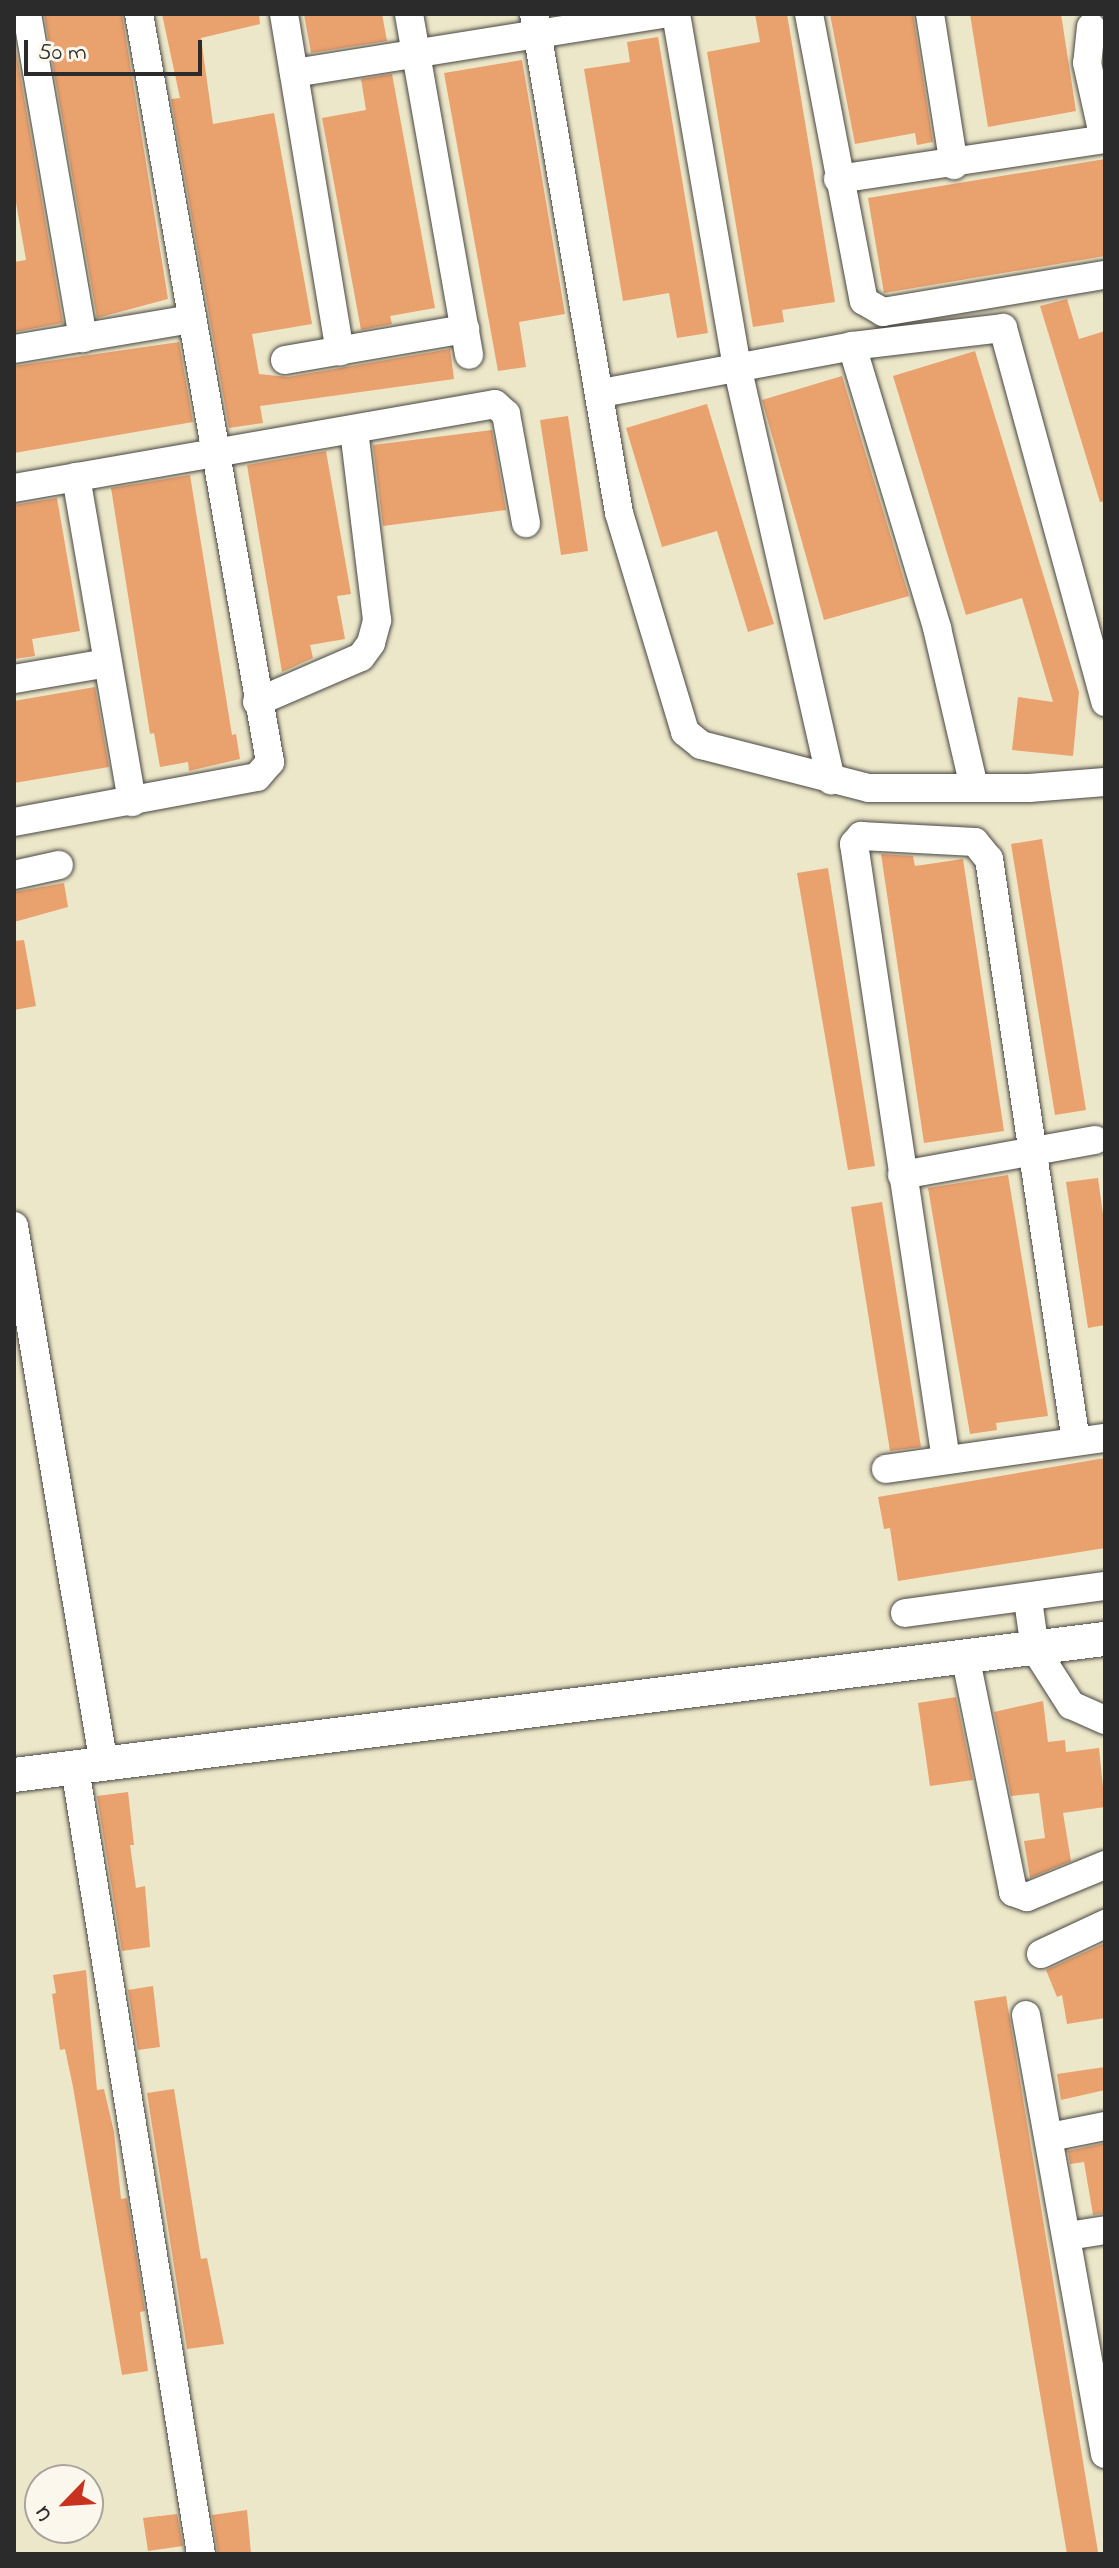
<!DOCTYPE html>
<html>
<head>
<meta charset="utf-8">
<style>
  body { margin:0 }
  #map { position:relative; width:1119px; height:2568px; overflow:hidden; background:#ede7c9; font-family:"Indie Flower",sans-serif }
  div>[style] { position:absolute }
  .building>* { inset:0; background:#e9a16e }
  .roads { filter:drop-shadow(0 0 2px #484743) drop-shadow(0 0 2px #484743) }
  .minor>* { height:28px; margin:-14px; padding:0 14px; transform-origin:14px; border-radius:14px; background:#fff }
  .tertiary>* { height:34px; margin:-17px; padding:0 17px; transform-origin:17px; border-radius:17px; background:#fff }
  span { translate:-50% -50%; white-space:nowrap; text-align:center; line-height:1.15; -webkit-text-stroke:7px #fbf7ec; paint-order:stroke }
  .frame { position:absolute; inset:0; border:16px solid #2b2b2b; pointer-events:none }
  .north { position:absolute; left:24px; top:2464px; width:80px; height:80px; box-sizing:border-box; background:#fbf7ec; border:2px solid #a8a59f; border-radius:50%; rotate:245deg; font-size:22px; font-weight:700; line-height:32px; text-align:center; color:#2b2b2b }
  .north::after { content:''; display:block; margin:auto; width:28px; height:36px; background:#c8321e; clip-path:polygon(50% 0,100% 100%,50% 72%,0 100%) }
  .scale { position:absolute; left:24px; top:40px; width:178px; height:36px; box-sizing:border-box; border:4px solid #2b2b2b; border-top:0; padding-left:10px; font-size:24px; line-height:28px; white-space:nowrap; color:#2b2b2b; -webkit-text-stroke:6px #fbf7ec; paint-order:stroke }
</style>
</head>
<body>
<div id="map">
  <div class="building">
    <div style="clip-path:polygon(44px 14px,122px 14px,168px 299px,97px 318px)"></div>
    <div style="clip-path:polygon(162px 14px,259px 14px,260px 24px,201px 38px,213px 124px,274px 113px,308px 301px,312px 324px,252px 334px,259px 374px,288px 377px,450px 349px,454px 379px,260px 406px,263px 423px,229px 428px,171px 99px,180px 98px)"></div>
    <div style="clip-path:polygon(304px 14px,382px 14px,387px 41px,311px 53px)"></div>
    <div style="clip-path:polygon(755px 14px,787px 14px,835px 302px,782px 310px,784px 322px,753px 327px,707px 52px,760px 42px)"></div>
    <div style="clip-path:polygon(830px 14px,913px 14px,933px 142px,917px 145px,915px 133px,855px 144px)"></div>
    <div style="clip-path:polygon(970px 14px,1061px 14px,1076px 111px,988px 127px)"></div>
    <div style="clip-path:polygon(658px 37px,708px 333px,677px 338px,669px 293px,623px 301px,584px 69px,630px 62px,627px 42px)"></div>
    <div style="clip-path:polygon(14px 39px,63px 323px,14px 332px,14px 262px,26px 260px,14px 191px)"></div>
    <div style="clip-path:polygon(522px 60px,565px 314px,519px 322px,526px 367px,498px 371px,444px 73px)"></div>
    <div style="clip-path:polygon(392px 74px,435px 308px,390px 316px,392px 324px,361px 330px,322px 118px,366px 110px,361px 79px)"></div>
    <div style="clip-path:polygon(1105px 159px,1105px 256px,884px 293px,868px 198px)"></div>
    <div style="clip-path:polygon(1067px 299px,1079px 339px,1105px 331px,1105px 501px,1100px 502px,1040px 306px)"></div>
    <div style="clip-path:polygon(179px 342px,193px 422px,14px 453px,14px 366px)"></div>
    <div style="clip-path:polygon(975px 351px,1079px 692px,1073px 756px,1012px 750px,1018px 697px,1053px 702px,1022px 598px,966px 615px,893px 376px)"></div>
    <div style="clip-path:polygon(842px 376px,909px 596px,824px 620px,762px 400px)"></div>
    <div style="clip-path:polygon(707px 404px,774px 624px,748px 632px,717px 531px,662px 547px,626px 428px)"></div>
    <div style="clip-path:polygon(568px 416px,588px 551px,561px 555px,540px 420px)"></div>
    <div style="clip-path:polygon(492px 430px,506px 510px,383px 526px,373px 445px)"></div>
    <div style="clip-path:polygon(326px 451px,351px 594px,337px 596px,345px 639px,310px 645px,313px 658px,282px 672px,247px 465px)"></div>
    <div style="clip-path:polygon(190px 475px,232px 735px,236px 734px,240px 759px,189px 771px,188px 762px,160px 767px,154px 733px,150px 734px,111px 488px)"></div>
    <div style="clip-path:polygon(57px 498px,80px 631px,32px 639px,35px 656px,14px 659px,14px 505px)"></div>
    <div style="clip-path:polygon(95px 687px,109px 767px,14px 783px,14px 701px)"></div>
    <div style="clip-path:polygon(1042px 839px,1086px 1110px,1055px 1115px,1011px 844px)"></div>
    <div style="clip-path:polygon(881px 854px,913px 856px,915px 866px,963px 859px,1004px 1131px,924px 1143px)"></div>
    <div style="clip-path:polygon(828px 868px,875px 1166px,848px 1170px,797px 873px)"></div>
    <div style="clip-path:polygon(64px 883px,68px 907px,14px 922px,14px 892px)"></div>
    <div style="clip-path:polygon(24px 940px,36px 1006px,14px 1010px,14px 941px)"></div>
    <div style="clip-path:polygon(1008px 1175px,1048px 1416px,996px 1423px,997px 1430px,970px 1434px,928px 1188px)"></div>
    <div style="clip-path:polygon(1098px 1178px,1105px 1229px,1105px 1325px,1088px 1328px,1066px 1182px)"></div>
    <div style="clip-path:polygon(882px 1202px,921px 1447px,890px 1451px,851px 1207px)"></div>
    <div style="clip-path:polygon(1105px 1458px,1105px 1548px,898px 1581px,890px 1528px,884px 1529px,878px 1497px)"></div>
    <div style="clip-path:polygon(956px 1697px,973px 1780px,930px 1786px,918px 1703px)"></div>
    <div style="clip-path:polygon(1043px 1701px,1048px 1742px,1065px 1740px,1066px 1752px,1099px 1748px,1105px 1807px,1063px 1813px,1071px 1861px,1030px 1878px,1024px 1841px,1045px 1838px,1039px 1793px,1011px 1796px,994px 1712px)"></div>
    <div style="clip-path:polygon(128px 1792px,134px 1845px,130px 1845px,136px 1888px,145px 1886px,150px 1947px,122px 1951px,97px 1796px)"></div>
    <div style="clip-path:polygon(1105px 1943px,1105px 2018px,1067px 2024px,1062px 1995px,1057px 1997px,1046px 1970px)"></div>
    <div style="clip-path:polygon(86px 1970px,97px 2090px,104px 2089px,114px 2132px,121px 2199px,127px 2198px,145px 2311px,140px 2312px,148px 2371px,122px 2375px,73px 2087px,65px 2049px,60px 2050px,52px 1994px,56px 1993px,53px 1975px)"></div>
    <div style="clip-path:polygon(153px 1986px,160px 2047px,138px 2050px,128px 1990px)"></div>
    <div style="clip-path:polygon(1006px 1996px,1098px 2552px,1089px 2554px,1067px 2554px,974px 2001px)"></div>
    <div style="clip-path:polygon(1105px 2067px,1105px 2090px,1061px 2100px,1057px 2074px)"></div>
    <div style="clip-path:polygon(174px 2089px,201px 2259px,207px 2258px,224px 2344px,187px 2349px,147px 2093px)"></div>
    <div style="clip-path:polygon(1105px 2143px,1105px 2213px,1093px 2215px,1084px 2162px,1070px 2164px,1068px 2151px)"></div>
    <div style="clip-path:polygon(247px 2510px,251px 2554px,218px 2554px,212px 2515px)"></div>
    <div style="clip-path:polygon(177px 2514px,183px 2546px,148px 2551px,143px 2518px)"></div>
  </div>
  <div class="roads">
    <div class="minor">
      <div style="left:27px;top:14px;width:329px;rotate:80.2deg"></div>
      <div style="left:284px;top:14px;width:342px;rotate:80.6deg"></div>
      <div style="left:409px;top:14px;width:346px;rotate:80deg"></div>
      <div style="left:534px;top:14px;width:506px;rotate:80.33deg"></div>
      <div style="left:619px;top:513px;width:229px;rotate:73.2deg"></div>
      <div style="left:685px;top:732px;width:21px;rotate:39deg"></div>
      <div style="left:701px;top:745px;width:173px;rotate:14.4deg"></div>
      <div style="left:869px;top:788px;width:160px"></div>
      <div style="left:1029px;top:788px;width:76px;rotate:-4.5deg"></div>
      <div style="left:676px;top:14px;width:357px;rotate:80.2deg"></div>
      <div style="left:737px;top:366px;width:425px;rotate:77.2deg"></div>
      <div style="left:809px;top:14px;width:292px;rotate:79.2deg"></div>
      <div style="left:864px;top:301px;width:22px;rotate:30deg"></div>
      <div style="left:883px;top:312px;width:225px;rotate:-9.5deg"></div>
      <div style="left:930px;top:14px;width:153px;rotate:81deg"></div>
      <div style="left:1091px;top:27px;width:36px;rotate:96deg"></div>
      <div style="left:1087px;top:63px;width:78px;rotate:77.4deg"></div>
      <div style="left:294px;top:73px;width:372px;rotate:-9.1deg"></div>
      <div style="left:838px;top:179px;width:270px;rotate:-8.5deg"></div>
      <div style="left:852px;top:346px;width:295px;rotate:73.2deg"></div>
      <div style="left:937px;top:628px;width:163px;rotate:76.9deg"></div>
      <div style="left:14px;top:349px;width:180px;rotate:-9.6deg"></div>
      <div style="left:285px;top:360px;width:183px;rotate:-9.8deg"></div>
      <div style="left:602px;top:393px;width:254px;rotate:-10.6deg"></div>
      <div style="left:852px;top:346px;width:152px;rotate:-6.8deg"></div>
      <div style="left:1003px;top:328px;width:388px;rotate:74.7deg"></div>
      <div style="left:76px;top:477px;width:330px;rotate:80.2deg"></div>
      <div style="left:14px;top:488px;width:488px;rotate:-9.9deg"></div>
      <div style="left:495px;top:404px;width:15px;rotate:42deg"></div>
      <div style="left:506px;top:414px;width:111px;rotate:79.6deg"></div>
      <div style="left:14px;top:679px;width:95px;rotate:-9.7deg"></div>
      <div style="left:257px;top:702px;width:113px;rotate:-23.4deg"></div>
      <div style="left:361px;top:657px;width:17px;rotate:-54deg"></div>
      <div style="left:371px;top:643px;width:24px;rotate:-75deg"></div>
      <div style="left:377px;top:620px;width:191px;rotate:-96.9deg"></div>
      <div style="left:14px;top:822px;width:247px;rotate:-10.5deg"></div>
      <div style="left:257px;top:777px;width:20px;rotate:-49deg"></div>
      <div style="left:270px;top:762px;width:759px;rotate:-99.93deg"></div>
      <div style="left:14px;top:875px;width:46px;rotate:-12.5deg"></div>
      <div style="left:902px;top:1175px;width:196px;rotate:-10.3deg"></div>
      <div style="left:14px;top:1226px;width:546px;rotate:80.52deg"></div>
      <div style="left:946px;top:1460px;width:623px;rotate:-98.49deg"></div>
      <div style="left:854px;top:844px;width:11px;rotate:-49deg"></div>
      <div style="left:861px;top:836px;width:114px;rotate:3deg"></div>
      <div style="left:975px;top:842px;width:22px;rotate:51deg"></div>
      <div style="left:989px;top:859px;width:589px;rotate:81.51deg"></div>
      <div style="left:886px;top:1469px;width:221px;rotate:-8.1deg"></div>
      <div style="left:1028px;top:1600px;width:49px;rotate:81.9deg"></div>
      <div style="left:1035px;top:1649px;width:67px;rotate:57.3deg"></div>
      <div style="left:1071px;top:1705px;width:37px;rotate:24deg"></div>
      <div style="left:905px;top:1613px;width:202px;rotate:-7.7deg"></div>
      <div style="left:966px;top:1660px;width:237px;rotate:78.5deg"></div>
      <div style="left:1013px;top:1892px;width:15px;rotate:20deg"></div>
      <div style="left:1027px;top:1897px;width:84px;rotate:-22.3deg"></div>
      <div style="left:75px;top:1768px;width:796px;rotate:80.89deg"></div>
      <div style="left:1041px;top:1954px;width:71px;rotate:-25.1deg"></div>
      <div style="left:1026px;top:2015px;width:446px;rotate:79.8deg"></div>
      <div style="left:1050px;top:2137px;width:56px;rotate:-11.3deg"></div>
      <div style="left:1068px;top:2236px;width:37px;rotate:-9deg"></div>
    </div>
    <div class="tertiary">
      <div style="left:14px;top:1775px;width:1099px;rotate:-7.11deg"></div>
    </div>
  </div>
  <div class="frame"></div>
  <div class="north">U</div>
  <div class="scale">50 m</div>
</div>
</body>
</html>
